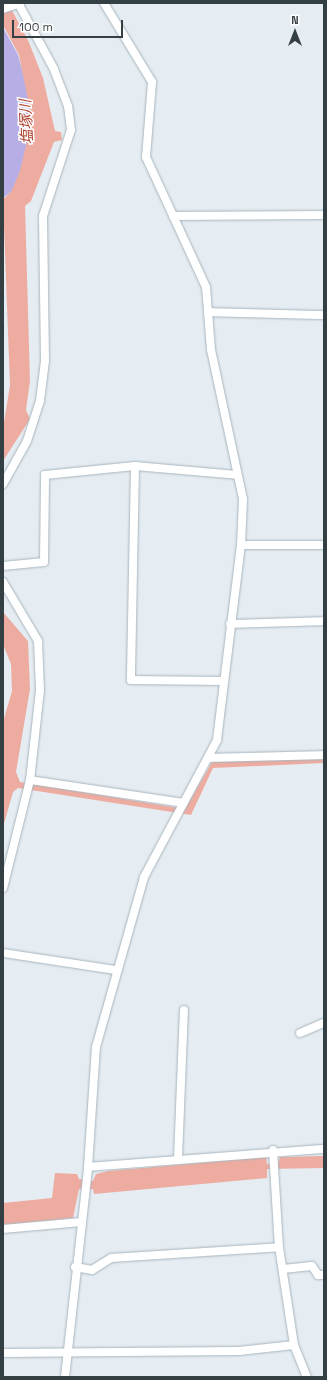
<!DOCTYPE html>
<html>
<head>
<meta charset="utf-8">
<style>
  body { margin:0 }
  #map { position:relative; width:327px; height:1380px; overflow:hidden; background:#e5ecf2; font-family:"Space Grotesk","Noto Sans JP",sans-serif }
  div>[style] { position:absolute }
  .green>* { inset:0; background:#b8aee6 }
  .water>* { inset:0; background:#eeaca1 }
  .roads { filter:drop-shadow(0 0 1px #a7b5bd) drop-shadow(0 0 1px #a7b5bd) }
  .minor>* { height:8px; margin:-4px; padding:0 4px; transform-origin:4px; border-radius:4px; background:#fff }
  span { translate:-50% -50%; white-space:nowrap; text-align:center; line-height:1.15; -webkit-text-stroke:3px #fff; paint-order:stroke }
  .water-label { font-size:15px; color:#ae4430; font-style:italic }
  .frame { position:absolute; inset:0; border:4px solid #343f44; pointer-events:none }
  .north { position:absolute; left:275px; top:12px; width:40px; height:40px; -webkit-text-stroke:3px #fff; paint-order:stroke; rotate:0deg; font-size:11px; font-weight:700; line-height:16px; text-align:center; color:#343f44 }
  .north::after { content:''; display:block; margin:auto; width:14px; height:18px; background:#343f44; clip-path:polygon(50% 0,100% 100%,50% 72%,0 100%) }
  .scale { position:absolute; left:12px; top:20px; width:111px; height:18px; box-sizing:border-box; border:2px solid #343f44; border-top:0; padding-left:5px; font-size:12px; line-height:14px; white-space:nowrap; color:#343f44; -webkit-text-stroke:3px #fff; paint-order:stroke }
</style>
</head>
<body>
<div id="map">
  <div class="green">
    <div style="clip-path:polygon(3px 27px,18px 55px,39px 129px,15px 190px,4px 197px)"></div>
  </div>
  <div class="water">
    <div style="clip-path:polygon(3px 3px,8px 3px,28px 40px,43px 78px,55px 131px,61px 132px,62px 140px,54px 142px,31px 201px,25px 206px,30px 381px,26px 410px,30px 419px,3px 461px,3px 429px,10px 385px,3px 199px,11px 192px,20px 171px,32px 120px,19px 55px,3px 25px)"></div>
    <div style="clip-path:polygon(3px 612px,28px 641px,30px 689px,16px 772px,20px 782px,185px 809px,212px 762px,315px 758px,324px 759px,324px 763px,213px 768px,191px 815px,18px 788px,13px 792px,3px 827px,3px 722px,12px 691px,11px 664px,3px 644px)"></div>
    <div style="clip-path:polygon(324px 1156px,324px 1168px,267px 1169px,267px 1178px,94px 1194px,93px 1189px,79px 1189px,73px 1218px,3px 1225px,3px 1203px,52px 1198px,55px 1173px,77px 1174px,79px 1179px,93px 1181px,96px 1174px,108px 1171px,266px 1157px,267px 1164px,278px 1163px,280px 1157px)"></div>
  </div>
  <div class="roads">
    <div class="minor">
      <div style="left:3px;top:9px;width:18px;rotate:-19deg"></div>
      <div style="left:173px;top:216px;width:151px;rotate:-0.4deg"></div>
      <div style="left:208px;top:312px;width:116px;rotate:1.5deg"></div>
      <div style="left:135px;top:466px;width:214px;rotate:91.1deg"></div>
      <div style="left:131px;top:680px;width:91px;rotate:0.6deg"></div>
      <div style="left:3px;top:484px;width:49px;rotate:-60.8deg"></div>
      <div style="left:27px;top:441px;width:42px;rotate:-72deg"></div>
      <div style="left:40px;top:401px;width:40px;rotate:-82.9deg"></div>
      <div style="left:45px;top:361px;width:145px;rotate:-90.8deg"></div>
      <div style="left:43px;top:216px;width:90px;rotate:-72deg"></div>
      <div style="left:71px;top:130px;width:24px;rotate:-97deg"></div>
      <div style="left:68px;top:106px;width:40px;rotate:-111deg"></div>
      <div style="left:54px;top:69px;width:75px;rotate:-118.6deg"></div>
      <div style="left:241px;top:545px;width:83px"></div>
      <div style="left:3px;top:566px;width:41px;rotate:-5.6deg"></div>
      <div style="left:44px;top:562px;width:87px;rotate:-89.3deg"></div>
      <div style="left:45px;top:475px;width:90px;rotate:-5.7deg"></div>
      <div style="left:135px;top:466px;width:102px;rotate:5deg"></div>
      <div style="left:3px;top:582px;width:69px;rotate:59.3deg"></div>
      <div style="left:38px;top:641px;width:49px;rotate:87.7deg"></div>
      <div style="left:40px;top:690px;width:91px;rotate:96.3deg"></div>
      <div style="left:30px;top:780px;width:111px;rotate:104deg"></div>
      <div style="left:230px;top:624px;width:94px;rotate:-1.8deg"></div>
      <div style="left:210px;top:758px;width:114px;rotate:-1.5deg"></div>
      <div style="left:30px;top:780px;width:155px;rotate:8.5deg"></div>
      <div style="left:3px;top:953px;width:113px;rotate:8.6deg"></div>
      <div style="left:300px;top:1033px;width:26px;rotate:-23deg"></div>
      <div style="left:273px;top:1150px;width:97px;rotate:86.5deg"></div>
      <div style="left:279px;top:1247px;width:99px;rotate:81.3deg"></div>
      <div style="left:294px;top:1345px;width:35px;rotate:68deg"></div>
      <div style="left:178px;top:1158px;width:148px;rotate:-87.7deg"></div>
      <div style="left:88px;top:1167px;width:237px;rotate:-4.4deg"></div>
      <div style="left:3px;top:1229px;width:79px;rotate:-5.1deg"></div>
      <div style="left:75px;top:1267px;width:17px;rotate:10deg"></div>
      <div style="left:92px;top:1270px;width:22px;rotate:-32deg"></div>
      <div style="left:111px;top:1258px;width:168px;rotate:-3.7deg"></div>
      <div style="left:283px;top:1269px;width:29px;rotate:-6deg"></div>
      <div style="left:312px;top:1266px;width:11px;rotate:56deg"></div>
      <div style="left:318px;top:1275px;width:6px"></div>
      <div style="left:3px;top:1353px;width:236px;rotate:-0.5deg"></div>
      <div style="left:239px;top:1351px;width:55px;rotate:-6.2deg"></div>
      <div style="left:65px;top:1377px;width:211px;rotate:-83.7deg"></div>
      <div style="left:88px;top:1167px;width:120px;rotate:-86.2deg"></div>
      <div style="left:96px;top:1047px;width:177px;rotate:-74.2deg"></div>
      <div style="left:144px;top:877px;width:155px;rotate:-61.9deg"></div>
      <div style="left:217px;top:740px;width:196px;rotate:-83deg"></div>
      <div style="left:241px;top:545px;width:46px;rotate:-87.5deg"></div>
      <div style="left:243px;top:499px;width:152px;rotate:-102.1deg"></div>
      <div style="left:211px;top:350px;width:63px;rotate:-94.5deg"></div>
      <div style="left:206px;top:287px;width:143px;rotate:-114.8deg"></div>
      <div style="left:146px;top:157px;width:75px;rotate:-85.4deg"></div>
      <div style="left:152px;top:82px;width:92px;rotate:-121.3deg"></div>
    </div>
  </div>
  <div class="water-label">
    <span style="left:26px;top:122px;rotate:-93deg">塩塚川</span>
  </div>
  <div class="frame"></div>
  <div class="north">N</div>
  <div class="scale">100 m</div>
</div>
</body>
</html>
